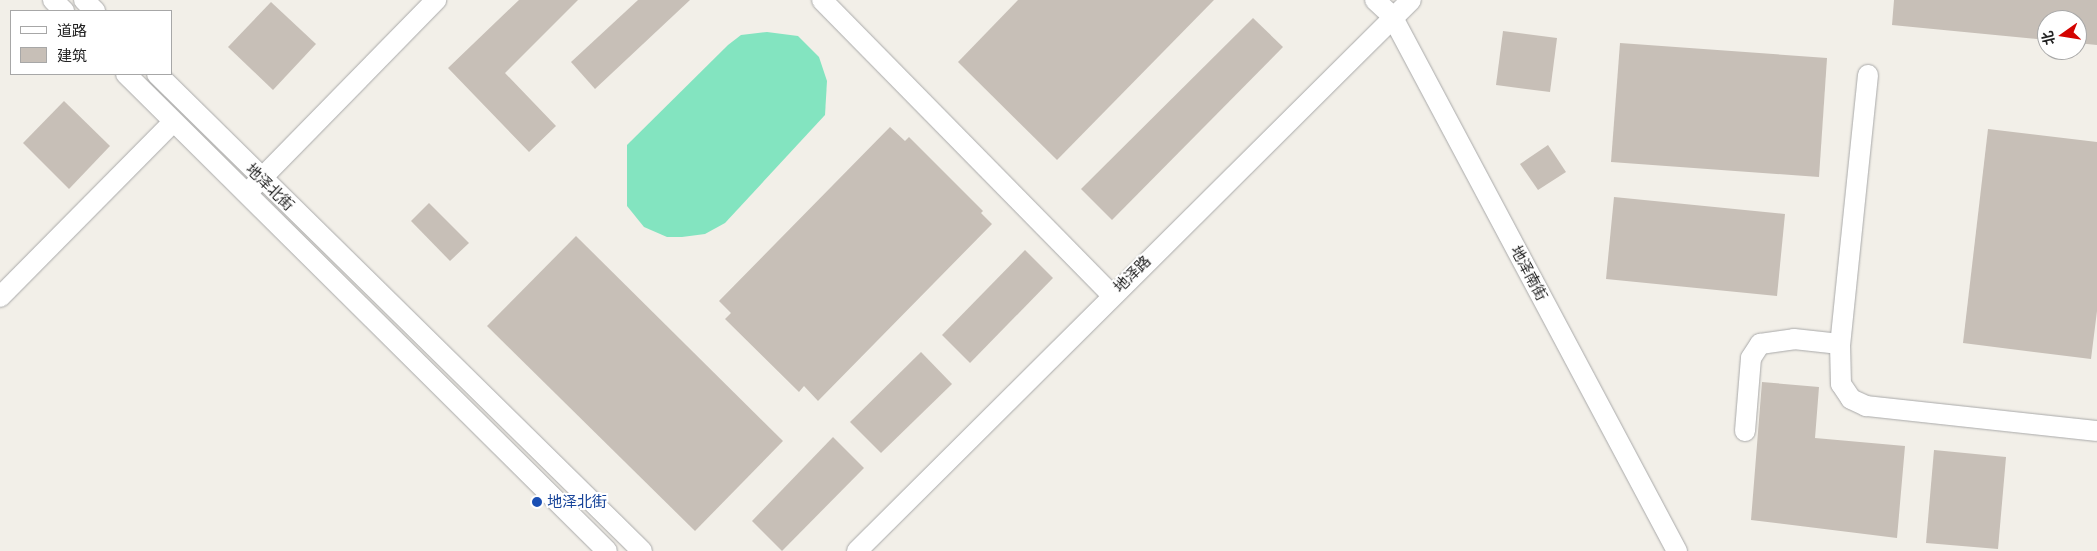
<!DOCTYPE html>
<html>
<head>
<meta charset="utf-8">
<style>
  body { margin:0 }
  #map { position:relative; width:2097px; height:551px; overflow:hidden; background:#f2efe8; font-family:Inter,"Noto Sans SC",sans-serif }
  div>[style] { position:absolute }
  .pitch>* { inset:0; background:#83e4c0 }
  .building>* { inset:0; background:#c7bfb7 }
  .roads { filter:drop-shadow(0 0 1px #a9a9a9) drop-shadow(0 0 1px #a9a9a9) }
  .minor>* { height:20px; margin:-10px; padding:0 10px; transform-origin:10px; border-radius:10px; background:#fff }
  .dots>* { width:14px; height:14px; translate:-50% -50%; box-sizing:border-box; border:2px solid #fff; border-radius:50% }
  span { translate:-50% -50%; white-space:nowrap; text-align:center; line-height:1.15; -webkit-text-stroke:4px #fff; paint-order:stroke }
  .street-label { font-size:15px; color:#222 }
  .transit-label { font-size:15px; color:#164399 }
  .left { translate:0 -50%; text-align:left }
  .legend { position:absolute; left:10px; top:10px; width:162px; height:65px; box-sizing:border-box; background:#fff; border:1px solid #a7a7a7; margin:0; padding:6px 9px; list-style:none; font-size:15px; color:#222 }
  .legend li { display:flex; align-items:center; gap:10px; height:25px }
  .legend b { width:25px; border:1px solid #a7a7a7 }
  .north { position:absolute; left:2037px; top:10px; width:50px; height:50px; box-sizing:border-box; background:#fff; border:1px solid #a7a7a7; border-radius:50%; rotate:257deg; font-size:14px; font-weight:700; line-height:20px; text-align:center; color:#222 }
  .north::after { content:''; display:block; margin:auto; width:18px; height:22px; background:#d30300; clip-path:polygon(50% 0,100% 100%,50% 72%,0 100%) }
</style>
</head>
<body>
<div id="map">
  <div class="pitch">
    <div style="clip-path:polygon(767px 32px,798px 36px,819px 57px,827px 81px,825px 115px,725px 223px,705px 234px,682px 237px,667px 237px,644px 227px,627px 206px,627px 145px,728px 45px,741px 35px)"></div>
  </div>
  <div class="building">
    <div style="clip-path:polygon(519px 0,578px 0,505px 73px,556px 126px,529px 152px,448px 68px)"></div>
    <div style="clip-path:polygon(638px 0,690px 0,595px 89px,571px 62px)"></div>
    <div style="clip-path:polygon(1018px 0,1214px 0,1057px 160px,958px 62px)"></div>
    <div style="clip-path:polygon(1894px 0,2097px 0,2097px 45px,2077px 43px,2077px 20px,2047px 20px,2047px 40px,1892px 25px)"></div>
    <div style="clip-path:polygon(271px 2px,316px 44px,273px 90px,228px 47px)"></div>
    <div style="clip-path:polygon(1253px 18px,1283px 47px,1112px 220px,1081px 189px)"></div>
    <div style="clip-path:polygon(1503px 31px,1557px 38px,1550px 92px,1496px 85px)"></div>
    <div style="clip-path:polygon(1620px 43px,1827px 58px,1819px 177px,1611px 162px)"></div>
    <div style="clip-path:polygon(64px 101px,110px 146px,69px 189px,23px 143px)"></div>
    <div style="clip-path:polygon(890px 127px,905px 141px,909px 137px,983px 211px,981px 213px,992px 224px,818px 401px,804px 386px,799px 392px,725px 319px,731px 313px,719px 301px)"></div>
    <div style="clip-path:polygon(1988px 129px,2097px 142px,2097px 311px,2091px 359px,1963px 343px)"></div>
    <div style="clip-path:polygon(1548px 145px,1566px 172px,1538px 190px,1520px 164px)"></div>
    <div style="clip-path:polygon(1614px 197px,1785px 214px,1777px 296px,1606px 279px)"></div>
    <div style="clip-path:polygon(429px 203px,469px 243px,450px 261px,411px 221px)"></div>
    <div style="clip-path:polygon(576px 236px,783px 441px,695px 531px,487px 326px)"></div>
    <div style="clip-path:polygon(1025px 250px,1053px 278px,970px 363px,942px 335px)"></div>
    <div style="clip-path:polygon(921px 352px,952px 384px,881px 453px,850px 422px)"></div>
    <div style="clip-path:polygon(1762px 382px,1819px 387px,1815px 438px,1905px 446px,1897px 538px,1751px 520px)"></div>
    <div style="clip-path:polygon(833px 437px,864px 468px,782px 551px,752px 521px)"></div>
    <div style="clip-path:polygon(1934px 450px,2006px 457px,1998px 549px,1926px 543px)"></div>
  </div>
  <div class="roads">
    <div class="minor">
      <div style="left:53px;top:0;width:16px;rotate:45deg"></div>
      <div style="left:84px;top:0;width:16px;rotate:45deg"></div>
      <div style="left:822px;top:0;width:412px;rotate:45.5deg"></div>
      <div style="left:1375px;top:0;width:23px;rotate:43deg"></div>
      <div style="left:1392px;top:16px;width:606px;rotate:61.96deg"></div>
      <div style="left:126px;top:74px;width:677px;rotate:44.76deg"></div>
      <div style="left:157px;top:74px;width:680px;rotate:44.52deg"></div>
      <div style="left:1868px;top:75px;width:270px;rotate:95.9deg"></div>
      <div style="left:1840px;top:344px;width:40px;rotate:88.6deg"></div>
      <div style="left:1841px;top:384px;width:18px;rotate:56deg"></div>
      <div style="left:1851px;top:399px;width:17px;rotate:25deg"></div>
      <div style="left:1866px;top:406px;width:232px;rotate:6.2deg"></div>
      <div style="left:253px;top:187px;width:262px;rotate:-45.6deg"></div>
      <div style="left:0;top:297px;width:246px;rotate:-45.3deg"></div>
      <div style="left:1745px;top:431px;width:73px;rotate:-85.3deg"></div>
      <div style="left:1751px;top:358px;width:17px;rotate:-57deg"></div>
      <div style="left:1760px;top:344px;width:34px;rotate:-8deg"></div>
      <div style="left:1794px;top:339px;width:46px;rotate:6.2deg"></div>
      <div style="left:857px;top:551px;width:781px;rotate:-44.84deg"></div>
    </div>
  </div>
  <div class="dots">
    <div style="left:537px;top:502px;background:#1a4fb4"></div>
  </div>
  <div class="street-label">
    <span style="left:270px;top:187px;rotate:44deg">地泽北街</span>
    <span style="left:1529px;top:273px;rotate:62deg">地泽南街</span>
    <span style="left:1132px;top:274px;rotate:-45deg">地泽路</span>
  </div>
  <div class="transit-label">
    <span class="left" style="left:547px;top:502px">地泽北街</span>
  </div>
  <ul class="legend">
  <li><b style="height:6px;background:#fff"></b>道路</li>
  <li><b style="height:14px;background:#c7bfb7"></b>建筑</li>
  </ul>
  <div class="north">北</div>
</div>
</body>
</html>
